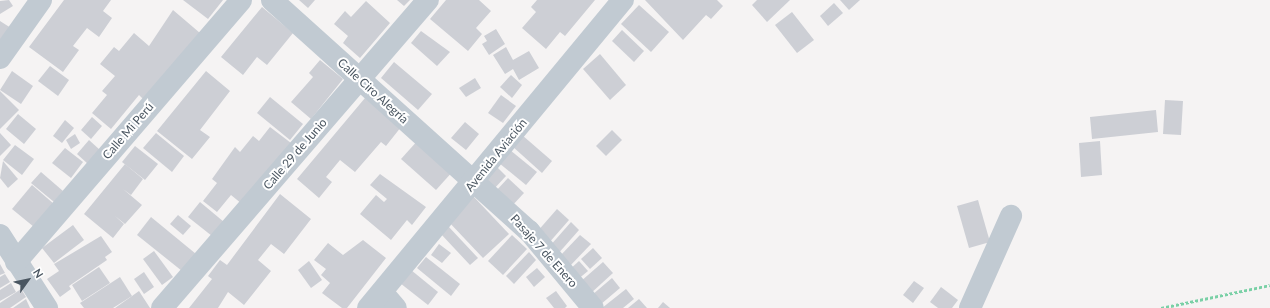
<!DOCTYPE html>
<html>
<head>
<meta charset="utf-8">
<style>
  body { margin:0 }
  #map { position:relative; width:1270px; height:308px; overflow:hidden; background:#f5f3f3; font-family:Lato,sans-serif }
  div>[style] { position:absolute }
  .building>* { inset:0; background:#cdcfd5 }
  .path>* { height:2.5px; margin-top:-1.25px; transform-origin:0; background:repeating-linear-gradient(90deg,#7ad0a6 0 3px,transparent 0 5px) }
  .minor>* { height:22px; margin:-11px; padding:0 11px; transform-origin:11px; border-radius:11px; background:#c1cad2 }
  span { translate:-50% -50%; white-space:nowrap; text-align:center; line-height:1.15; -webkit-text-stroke:4px #fff; paint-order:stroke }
  .street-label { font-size:12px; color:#4a5661 }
  .north { position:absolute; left:8px; top:260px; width:40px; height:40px; -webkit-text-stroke:3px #fff; paint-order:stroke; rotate:57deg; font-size:11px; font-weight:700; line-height:16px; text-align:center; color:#4a5661 }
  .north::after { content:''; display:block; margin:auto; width:14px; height:18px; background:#4a5661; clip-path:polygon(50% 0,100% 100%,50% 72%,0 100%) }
</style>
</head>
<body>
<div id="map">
  <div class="building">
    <div style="clip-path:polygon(9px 0,13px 6px,0 14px,0 1px)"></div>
    <div style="clip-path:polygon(64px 0,111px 0,103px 11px,112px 18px,99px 37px,87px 28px,73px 46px,79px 50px,63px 72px,29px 47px)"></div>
    <div style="clip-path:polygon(183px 0,223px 0,208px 19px)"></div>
    <div style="clip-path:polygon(299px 0,315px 0,308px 8px)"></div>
    <div style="clip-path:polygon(397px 0,410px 0,404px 6px)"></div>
    <div style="clip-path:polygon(446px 0,479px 0,491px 11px,476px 28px,482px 34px,468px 51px,430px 19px)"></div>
    <div style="clip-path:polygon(537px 0,595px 0,565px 36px,560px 32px,546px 49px,522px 28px,536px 12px,531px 7px)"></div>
    <div style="clip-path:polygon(645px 0,717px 0,723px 6px,711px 19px,706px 15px,683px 40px)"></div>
    <div style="clip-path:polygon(757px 0,790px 0,767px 22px,752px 5px)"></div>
    <div style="clip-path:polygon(840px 0,860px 0,849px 10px)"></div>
    <div style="clip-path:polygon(366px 1px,390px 23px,360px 58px,343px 43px,348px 36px,334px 24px,345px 11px,351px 17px)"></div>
    <div style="clip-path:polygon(834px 3px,843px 13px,828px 26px,820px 16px)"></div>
    <div style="clip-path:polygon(639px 5px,669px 32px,651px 52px,621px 24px)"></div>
    <div style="clip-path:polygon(262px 7px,293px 33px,267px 65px,257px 57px,243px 75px,221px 57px)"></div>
    <div style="clip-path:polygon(173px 10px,200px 33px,143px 99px,139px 95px,111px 129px,92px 113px,107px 95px,102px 91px,115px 76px,100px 64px,114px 47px,119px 51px,134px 33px,149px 46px)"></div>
    <div style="clip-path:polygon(792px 12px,814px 40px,797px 53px,775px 25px)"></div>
    <div style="clip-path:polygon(0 21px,11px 28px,0 47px)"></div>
    <div style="clip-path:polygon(496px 29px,505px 44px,489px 55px,482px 44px,487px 41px,484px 36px)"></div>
    <div style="clip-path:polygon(622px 30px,644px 51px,634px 62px,612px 41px)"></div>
    <div style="clip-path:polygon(421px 31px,450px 52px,437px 66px,411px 43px)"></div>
    <div style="clip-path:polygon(506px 47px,513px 60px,529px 51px,539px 68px,519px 80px,513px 69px,505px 74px,493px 55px)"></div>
    <div style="clip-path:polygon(600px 54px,626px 85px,610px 100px,583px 69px)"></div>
    <div style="clip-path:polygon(320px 60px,343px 79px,311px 119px,291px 102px,313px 77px,309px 73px)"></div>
    <div style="clip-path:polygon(394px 62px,432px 94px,418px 110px,381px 78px)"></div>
    <div style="clip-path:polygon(50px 66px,69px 80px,58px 96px,38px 81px)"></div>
    <div style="clip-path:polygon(12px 71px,33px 86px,21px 104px,0 90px)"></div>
    <div style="clip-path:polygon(206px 71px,230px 91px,200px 130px,210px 137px,192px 159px,157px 131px)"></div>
    <div style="clip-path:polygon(511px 75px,522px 85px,512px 98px,500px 87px)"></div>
    <div style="clip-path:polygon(475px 78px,481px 88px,466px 97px,459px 88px)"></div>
    <div style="clip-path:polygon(0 91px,19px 110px,0 129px)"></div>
    <div style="clip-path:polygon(501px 95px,516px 106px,503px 123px,488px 113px)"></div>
    <div style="clip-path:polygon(270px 97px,303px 124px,290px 140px,257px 113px)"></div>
    <div style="clip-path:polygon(365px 98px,401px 127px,386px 146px,381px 142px,355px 172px,340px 160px,326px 177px,332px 182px,319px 198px,297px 179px)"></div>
    <div style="clip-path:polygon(1165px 100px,1183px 101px,1181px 135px,1163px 134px)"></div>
    <div style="clip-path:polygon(1156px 110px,1158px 132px,1092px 139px,1090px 117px)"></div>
    <div style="clip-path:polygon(18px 114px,36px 129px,24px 144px,6px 129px)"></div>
    <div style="clip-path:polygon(92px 117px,102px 126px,91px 139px,81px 130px)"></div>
    <div style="clip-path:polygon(65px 120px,74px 128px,62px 143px,53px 136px)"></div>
    <div style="clip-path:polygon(465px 122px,479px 134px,466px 150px,451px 138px)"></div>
    <div style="clip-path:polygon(270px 127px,291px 143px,242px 204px,231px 195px,217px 212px,203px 201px,217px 183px,212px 179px,235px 147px,240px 152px,253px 136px,259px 141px)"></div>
    <div style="clip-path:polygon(612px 130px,622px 140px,606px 156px,596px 146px)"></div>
    <div style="clip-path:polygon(0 133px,11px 145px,0 156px)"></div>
    <div style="clip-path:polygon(156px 133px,184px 156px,172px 172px,143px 148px)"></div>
    <div style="clip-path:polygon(75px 134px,80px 143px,71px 149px,66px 140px)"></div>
    <div style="clip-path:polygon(522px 135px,552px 161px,542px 173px,512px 146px)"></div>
    <div style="clip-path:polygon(419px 139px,454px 170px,436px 190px,401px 159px)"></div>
    <div style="clip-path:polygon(89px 140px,100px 150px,88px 164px,77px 154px)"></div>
    <div style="clip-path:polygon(1100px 141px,1102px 175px,1081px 177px,1079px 143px)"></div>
    <div style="clip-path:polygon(15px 145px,34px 159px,22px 175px,3px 160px)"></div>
    <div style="clip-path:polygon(135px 146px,158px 164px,145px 180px,122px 162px)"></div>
    <div style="clip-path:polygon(65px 148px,83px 162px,71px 178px,52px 163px)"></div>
    <div style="clip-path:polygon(510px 150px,537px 172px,526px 185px,499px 163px)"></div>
    <div style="clip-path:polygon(3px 161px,18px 179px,8px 188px,0 178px)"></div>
    <div style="clip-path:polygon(125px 164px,143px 179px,131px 195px,123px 189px,142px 205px,125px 224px,115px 216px,124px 224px,113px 238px,84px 214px)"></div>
    <div style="clip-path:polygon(497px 167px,506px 176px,493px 190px,483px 181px)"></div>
    <div style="clip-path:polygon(41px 172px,63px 191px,54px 202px,31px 183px)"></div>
    <div style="clip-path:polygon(380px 174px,426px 207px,412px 225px,407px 220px,391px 240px,360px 214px,376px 195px,384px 202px,387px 199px,370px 185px)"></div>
    <div style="clip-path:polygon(508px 178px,524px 193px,511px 207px,495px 192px)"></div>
    <div style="clip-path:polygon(32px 185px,54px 204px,34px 227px,12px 209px)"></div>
    <div style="clip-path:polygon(280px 194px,311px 219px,284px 254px,271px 244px,258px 260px,271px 271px,244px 305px,228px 292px,218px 308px,189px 308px,212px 279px,208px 276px,220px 260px,227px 265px)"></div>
    <div style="clip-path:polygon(473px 196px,509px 234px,483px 258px,447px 220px)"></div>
    <div style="clip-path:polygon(978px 200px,990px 242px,969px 248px,957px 206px)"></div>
    <div style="clip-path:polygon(200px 202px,224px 222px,212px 236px,188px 217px)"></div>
    <div style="clip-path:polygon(557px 209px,569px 220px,548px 244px,536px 233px)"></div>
    <div style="clip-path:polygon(178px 215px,191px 226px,183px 235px,170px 224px)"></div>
    <div style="clip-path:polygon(151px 217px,196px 254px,182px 271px,137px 235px)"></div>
    <div style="clip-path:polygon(571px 222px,579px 230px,557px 255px,549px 247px)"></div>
    <div style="clip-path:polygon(73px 225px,84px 240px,54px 263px,42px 248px)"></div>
    <div style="clip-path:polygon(448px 226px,478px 258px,470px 265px,440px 233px)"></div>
    <div style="clip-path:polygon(512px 235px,527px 249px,503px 275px,488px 261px)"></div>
    <div style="clip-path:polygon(580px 235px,591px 244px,569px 267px,559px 257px)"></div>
    <div style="clip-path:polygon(101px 236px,112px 252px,105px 257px,107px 260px,69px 286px,71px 289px,60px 297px,47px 279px,59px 271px,54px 264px)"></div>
    <div style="clip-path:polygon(363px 240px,386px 258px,347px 308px,342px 308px,322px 293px,330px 283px,321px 275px,326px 269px,314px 260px,328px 243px,343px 255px)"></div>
    <div style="clip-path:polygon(439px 244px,451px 253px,442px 263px,431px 255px)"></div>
    <div style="clip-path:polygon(593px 248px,602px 258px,590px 269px,581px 259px)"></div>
    <div style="clip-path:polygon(154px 251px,173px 277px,162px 285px,143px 259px)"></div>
    <div style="clip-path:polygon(529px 252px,536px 260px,514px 284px,506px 276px)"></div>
    <div style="clip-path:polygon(426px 257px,460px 284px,451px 296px,417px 268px)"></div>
    <div style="clip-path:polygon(309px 261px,322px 280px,311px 288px,298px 270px)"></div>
    <div style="clip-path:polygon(579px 261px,588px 271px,577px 280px,568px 271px)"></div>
    <div style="clip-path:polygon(603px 262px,613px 273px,590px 294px,580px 282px)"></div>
    <div style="clip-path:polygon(0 264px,5px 273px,0 275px)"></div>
    <div style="clip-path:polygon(99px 267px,110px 283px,82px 301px,72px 285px)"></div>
    <div style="clip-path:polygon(537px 268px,545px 277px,534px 287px,526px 277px)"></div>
    <div style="clip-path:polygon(411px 270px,438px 292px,428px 305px,400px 283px)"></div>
    <div style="clip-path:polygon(144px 272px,154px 287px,144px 294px,134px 279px)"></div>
    <div style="clip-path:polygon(5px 274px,10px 282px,0 288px,0 277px)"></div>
    <div style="clip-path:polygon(120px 277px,132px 296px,113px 308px,84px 308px,80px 303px)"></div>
    <div style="clip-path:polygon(612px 278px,620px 288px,600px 305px,592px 295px)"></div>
    <div style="clip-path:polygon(914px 281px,924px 288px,913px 303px,903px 295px)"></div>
    <div style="clip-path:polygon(11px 283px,16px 292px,0 301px,0 290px)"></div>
    <div style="clip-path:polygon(941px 287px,958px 300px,952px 308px,938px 308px,930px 302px)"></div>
    <div style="clip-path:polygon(21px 289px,26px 297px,10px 308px,0 308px,0 303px)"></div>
    <div style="clip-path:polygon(626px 289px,634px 299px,623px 308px,602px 308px)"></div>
    <div style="clip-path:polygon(139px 291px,150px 308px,115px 308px,132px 296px)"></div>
    <div style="clip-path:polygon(556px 291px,567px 306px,565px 308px,554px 308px,546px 298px)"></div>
    <div style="clip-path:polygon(26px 299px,30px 308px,13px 308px)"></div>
    <div style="clip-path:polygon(639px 299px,647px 308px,628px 308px)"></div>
    <div style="clip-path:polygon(663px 302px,670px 308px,658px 308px)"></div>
  </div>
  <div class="path">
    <div style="left:1161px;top:308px;width:111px;rotate:-11.9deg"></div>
  </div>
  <div class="minor">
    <div style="left:272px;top:0;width:346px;rotate:42deg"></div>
    <div style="left:529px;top:231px;width:100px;rotate:50.3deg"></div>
    <div style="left:0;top:58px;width:71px;rotate:-54.7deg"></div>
    <div style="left:0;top:235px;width:87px;rotate:57.2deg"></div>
    <div style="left:16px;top:262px;width:345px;rotate:-49.3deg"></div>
    <div style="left:382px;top:292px;width:21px;rotate:49deg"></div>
    <div style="left:162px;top:308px;width:407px;rotate:-49.2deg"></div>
    <div style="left:368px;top:308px;width:400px;rotate:-50.4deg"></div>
    <div style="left:970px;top:308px;width:101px;rotate:-66deg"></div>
  </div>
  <div class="street-label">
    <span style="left:373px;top:91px;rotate:42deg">Calle Ciro Alegría</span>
    <span style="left:128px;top:131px;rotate:-49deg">Calle Mi Perú</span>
    <span style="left:295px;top:154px;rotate:-49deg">Calle 29 de Junio</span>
    <span style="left:496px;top:155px;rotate:-51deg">Avenida Aviación</span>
    <span style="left:544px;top:251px;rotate:48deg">Pasaje 7 de Enero</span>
  </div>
  <div class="north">N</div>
</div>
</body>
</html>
